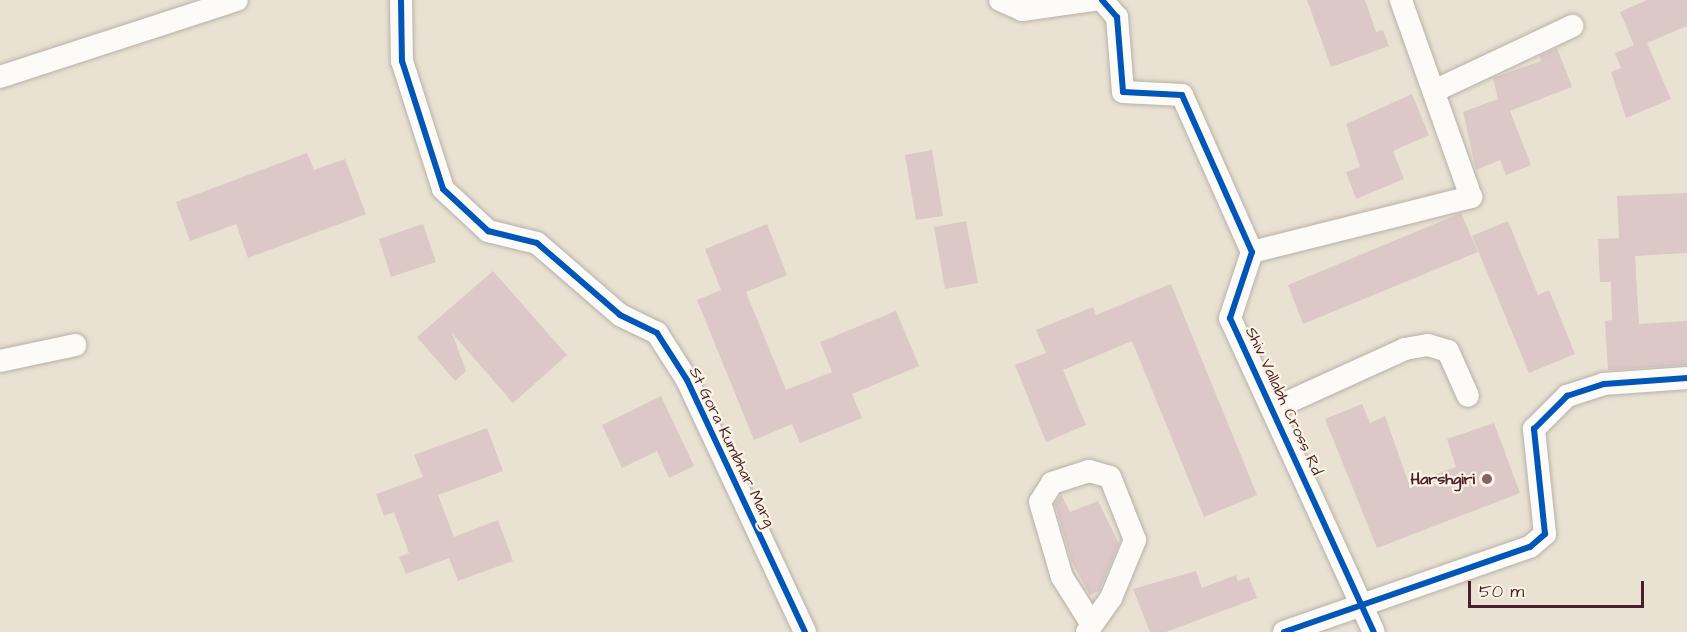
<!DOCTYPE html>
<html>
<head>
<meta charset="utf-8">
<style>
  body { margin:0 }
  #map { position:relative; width:1687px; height:632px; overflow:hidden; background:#e9e2d3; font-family:"Architects Daughter",sans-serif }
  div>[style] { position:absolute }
  .building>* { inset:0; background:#dbc8c7 }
  .roads { filter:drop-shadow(0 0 2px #b9b0a9) drop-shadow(0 0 2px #b9b0a9) }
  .street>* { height:22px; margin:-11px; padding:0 11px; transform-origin:11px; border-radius:11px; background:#fcfbf8 }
  .cycleway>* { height:6px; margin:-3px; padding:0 3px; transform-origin:3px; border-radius:3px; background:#0057b8 }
  .dots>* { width:16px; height:16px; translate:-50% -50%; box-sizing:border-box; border:3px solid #fcf5e5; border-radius:50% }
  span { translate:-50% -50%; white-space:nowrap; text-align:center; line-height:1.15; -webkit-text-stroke:4.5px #fcf5e5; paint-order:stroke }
  .street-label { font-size:16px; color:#4a1f2b }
  .poi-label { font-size:16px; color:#4a1f2b; font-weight:700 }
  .right { translate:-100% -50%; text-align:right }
  .scale { position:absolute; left:1468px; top:581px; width:176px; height:27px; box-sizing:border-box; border:3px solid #4a1f2b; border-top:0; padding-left:8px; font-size:18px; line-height:21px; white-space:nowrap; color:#4a1f2b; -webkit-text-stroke:4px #fcf5e5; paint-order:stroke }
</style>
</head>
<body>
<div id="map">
  <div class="building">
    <div style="clip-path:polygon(1307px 0,1365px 0,1376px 32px,1383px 30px,1389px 46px,1331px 67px)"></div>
    <div style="clip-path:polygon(1647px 0,1687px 0,1687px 26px,1647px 43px,1671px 99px,1626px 118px,1611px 72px,1621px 68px,1615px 53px,1634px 45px,1620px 12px)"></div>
    <div style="clip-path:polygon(1557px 48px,1572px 87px,1510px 111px,1531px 165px,1506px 175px,1500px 160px,1476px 170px,1463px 112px,1498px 99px,1493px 78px,1541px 61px,1540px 56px)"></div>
    <div style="clip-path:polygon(1412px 94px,1429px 135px,1393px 151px,1404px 179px,1356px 199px,1346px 172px,1360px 167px,1346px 124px)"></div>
    <div style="clip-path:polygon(932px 150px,943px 216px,916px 220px,905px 155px)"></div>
    <div style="clip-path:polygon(307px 153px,314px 170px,345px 159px,366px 214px,248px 258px,236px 224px,190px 241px,176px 202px)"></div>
    <div style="clip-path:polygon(1687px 193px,1687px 253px,1635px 256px,1639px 324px,1687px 321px,1687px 365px,1608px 370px,1605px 321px,1612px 320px,1611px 282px,1600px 282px,1598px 239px,1619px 238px,1617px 196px)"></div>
    <div style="clip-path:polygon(1461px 213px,1478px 252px,1303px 324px,1288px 285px)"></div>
    <div style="clip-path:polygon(966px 221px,978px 283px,945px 289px,934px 227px)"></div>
    <div style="clip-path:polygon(1508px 221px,1538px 295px,1549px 290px,1575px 354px,1529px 373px,1472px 236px)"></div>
    <div style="clip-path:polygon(423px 224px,436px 262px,391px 277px,379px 239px)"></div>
    <div style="clip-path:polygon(767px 224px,787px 275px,746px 292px,786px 390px,832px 372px,820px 342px,896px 311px,919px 366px,852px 394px,862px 418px,800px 443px,792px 424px,754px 440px,697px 300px,721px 290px,705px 249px)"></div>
    <div style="clip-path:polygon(493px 271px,567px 355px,513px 403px,452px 333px,466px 371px,455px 381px,417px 337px)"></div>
    <div style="clip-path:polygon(1171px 284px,1257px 495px,1204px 517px,1132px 341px,1063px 370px,1086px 425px,1046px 442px,1015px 365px,1046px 353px,1036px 330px,1093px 307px,1096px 315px)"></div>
    <div style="clip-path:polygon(661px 396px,694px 466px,669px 478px,657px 451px,622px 468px,602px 425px)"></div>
    <div style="clip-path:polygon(1362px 404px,1370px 423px,1385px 416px,1409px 484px,1456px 467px,1447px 439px,1494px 423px,1520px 493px,1377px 548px,1325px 419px)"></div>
    <div style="clip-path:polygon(487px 428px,503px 471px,438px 495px,454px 537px,498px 520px,513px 561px,458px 581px,449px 558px,406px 574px,399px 557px,409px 553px,394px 512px,384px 516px,376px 494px,423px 477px,414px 455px)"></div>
    <div style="clip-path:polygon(1061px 494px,1070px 512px,1098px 501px,1119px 544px,1099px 591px,1090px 595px,1072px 562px,1055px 504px)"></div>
    <div style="clip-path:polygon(1196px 571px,1202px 588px,1236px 575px,1238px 581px,1249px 577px,1257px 598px,1166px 632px,1150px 632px,1133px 589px)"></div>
  </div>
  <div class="roads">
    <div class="street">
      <div style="left:401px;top:0;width:61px;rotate:89.1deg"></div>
      <div style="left:402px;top:61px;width:134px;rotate:72.2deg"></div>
      <div style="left:443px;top:189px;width:62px;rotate:43deg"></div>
      <div style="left:488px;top:231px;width:50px;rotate:13.8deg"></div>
      <div style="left:537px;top:243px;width:110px;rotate:40.9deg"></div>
      <div style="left:620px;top:315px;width:41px;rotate:25.9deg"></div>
      <div style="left:657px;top:333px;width:56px;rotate:57.4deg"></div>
      <div style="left:687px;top:380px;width:278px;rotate:64.9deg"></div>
      <div style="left:1000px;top:0;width:24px;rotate:24deg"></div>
      <div style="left:1022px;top:10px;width:73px;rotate:-7.9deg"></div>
      <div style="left:1102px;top:0;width:23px;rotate:49deg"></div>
      <div style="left:1117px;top:17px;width:75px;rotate:85.4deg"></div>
      <div style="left:1123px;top:92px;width:59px;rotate:2.9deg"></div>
      <div style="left:1182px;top:95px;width:172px;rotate:66deg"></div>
      <div style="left:1252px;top:252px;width:70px;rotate:108.4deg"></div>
      <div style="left:1230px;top:318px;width:345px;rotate:65.4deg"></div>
      <div style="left:0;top:77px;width:249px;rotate:-18deg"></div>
      <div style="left:1434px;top:91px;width:153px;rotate:-25.2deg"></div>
      <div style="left:1252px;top:252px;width:226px;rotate:-14.1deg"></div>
      <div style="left:1471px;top:197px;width:209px;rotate:-109.6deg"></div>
      <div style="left:0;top:361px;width:77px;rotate:-12deg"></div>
      <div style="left:1273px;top:409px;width:145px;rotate:-24.4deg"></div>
      <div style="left:1405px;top:349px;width:23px;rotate:-10deg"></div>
      <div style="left:1428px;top:345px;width:21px;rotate:17deg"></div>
      <div style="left:1448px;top:351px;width:49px;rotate:66deg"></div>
      <div style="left:1087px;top:632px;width:42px;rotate:-54.8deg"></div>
      <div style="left:1111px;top:598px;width:63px;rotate:-67.5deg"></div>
      <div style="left:1135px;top:540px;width:68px;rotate:-111.6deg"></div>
      <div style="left:1110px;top:477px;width:22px;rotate:-164deg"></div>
      <div style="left:1089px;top:471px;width:39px;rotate:162deg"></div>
      <div style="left:1052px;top:483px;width:22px;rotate:122deg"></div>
      <div style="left:1040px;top:502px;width:78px;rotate:73.7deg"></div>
      <div style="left:1062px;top:577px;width:54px;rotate:57.8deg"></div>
      <div style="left:1284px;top:632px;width:260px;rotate:-19.1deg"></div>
      <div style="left:1530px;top:547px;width:20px;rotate:-41deg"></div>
      <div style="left:1545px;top:534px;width:106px;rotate:-96deg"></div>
      <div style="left:1534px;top:429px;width:47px;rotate:-45deg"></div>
      <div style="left:1567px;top:396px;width:39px;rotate:-18deg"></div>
      <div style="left:1604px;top:384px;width:83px;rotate:-4.1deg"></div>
    </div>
  </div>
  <div class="cycleway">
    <div style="left:401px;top:0;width:61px;rotate:89.1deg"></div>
    <div style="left:402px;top:61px;width:134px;rotate:72.2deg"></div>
    <div style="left:443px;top:189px;width:62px;rotate:43deg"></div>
    <div style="left:488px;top:231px;width:50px;rotate:13.8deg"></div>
    <div style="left:537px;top:243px;width:110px;rotate:40.9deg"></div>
    <div style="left:620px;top:315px;width:41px;rotate:25.9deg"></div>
    <div style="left:657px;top:333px;width:56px;rotate:57.4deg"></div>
    <div style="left:687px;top:380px;width:278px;rotate:64.9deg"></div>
    <div style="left:1102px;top:0;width:23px;rotate:49deg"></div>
    <div style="left:1117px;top:17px;width:75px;rotate:85.4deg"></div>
    <div style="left:1123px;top:92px;width:59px;rotate:2.9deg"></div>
    <div style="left:1182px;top:95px;width:172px;rotate:66deg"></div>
    <div style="left:1252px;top:252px;width:70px;rotate:108.4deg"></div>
    <div style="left:1230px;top:318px;width:345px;rotate:65.4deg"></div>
    <div style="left:1284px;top:632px;width:260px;rotate:-19.1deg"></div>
    <div style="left:1530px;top:547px;width:20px;rotate:-41deg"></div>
    <div style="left:1545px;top:534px;width:106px;rotate:-96deg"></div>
    <div style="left:1534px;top:429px;width:47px;rotate:-45deg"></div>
    <div style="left:1567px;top:396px;width:39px;rotate:-18deg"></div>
    <div style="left:1604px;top:384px;width:83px;rotate:-4.1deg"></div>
  </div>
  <div class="dots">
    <div style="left:1487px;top:479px;background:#826366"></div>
  </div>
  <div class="street-label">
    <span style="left:1284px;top:401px;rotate:65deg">Shiv Vallabh Cross Rd</span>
    <span style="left:732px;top:447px;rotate:64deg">St Gora Kumbhar Marg</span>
  </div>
  <div class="poi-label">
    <span class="right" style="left:1475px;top:479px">Harshgiri</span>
  </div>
  <div class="scale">50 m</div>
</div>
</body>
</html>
